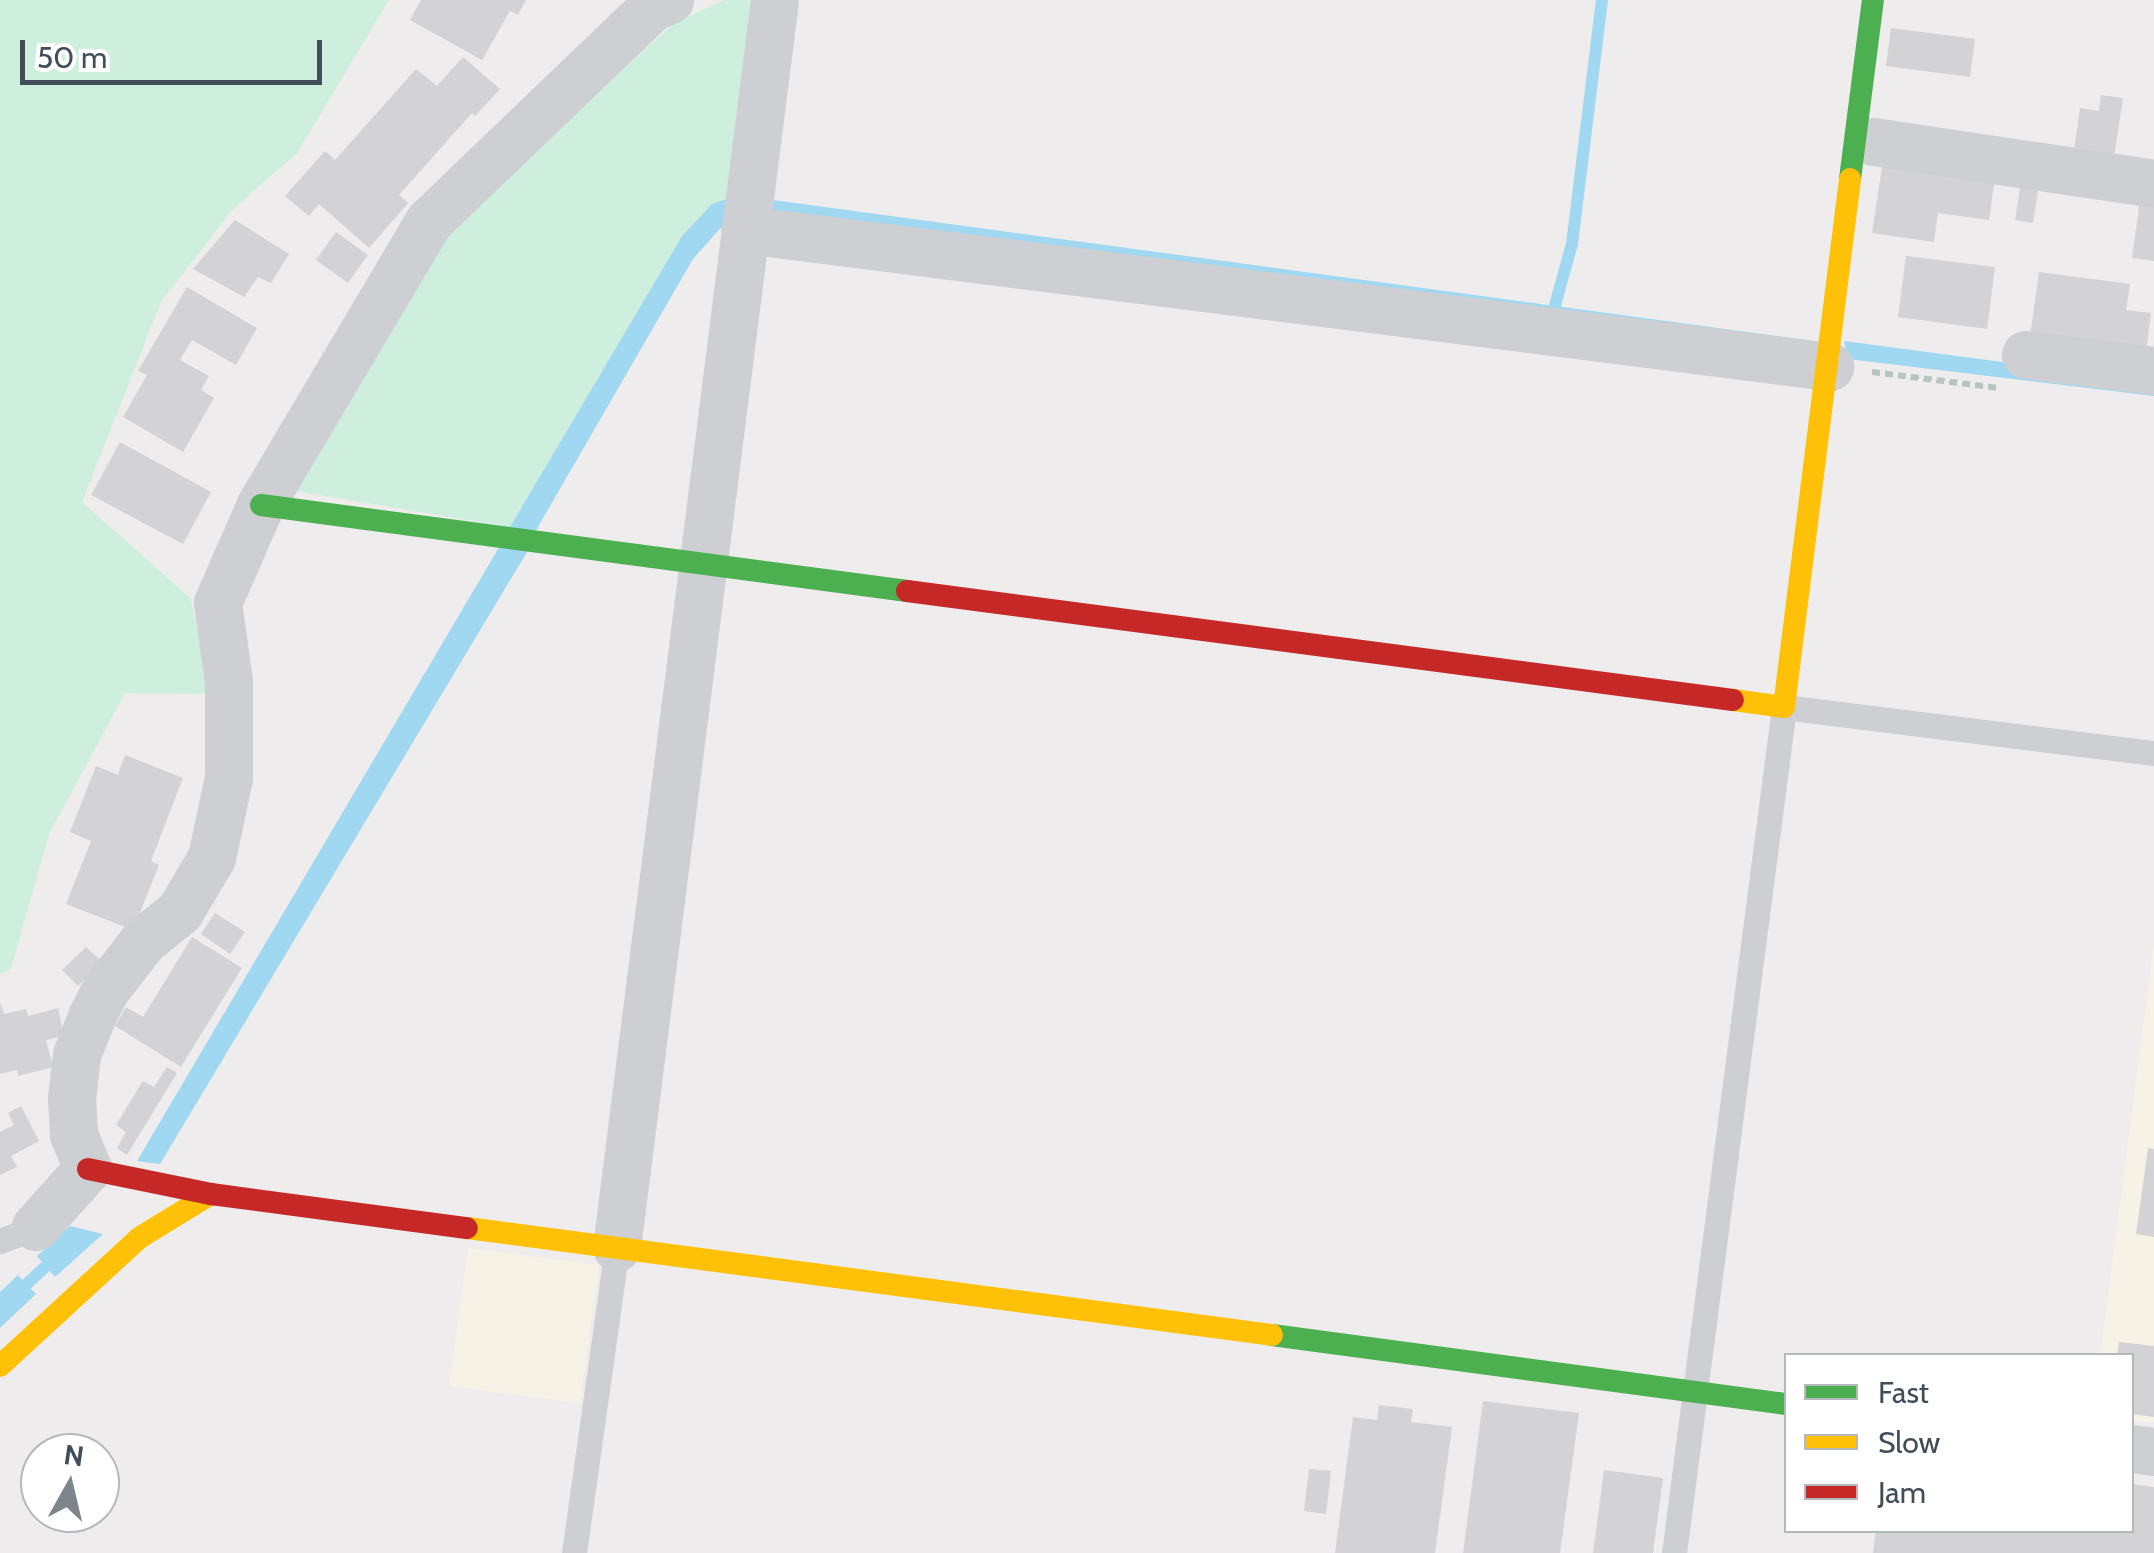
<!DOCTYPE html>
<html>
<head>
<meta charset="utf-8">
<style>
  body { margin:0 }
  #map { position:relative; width:2154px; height:1553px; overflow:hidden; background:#eeecec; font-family:Cabin,sans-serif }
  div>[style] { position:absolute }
  .commercial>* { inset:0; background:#f6f2e6 }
  .green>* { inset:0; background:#ceefde }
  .water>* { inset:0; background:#9fd8f0 }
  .stream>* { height:12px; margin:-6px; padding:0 6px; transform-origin:6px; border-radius:6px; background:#9fd8f0 }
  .building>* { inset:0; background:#d3d3d5 }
  .path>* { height:6px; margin-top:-3px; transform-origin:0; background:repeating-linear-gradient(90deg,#b7c5c2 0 8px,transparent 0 13px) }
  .lane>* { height:25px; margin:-12.5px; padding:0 12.5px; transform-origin:12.5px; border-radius:12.5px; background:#cdcfd2 }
  .street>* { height:48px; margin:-24px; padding:0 24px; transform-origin:24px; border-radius:24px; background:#cdcfd2 }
  .fast>* { height:22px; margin:-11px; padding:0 11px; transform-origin:11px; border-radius:11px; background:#4caf50 }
  .slow>* { height:22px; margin:-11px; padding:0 11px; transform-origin:11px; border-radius:11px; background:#ffc107 }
  .jam>* { height:22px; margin:-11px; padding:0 11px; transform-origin:11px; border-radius:11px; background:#c62828 }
  span { translate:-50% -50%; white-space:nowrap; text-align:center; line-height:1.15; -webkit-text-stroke:8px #fff; paint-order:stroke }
  .legend { position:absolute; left:1784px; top:1353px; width:350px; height:180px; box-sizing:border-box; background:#fff; border:2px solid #b3b8bd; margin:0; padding:12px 18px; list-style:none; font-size:30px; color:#424d5a }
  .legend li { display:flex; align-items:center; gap:20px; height:50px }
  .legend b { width:50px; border:2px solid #b3b8bd }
  .north { position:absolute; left:20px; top:1433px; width:100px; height:100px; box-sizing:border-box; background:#fff; border:2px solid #b3b8bd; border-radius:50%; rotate:8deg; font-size:28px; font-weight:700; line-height:40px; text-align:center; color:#424d5a }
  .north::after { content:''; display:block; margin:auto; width:35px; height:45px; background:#7e858d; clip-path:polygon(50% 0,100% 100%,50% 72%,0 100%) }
  .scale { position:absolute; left:20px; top:40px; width:302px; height:45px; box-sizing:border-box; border:5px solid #424d5a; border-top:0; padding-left:12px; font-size:30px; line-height:35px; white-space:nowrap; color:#424d5a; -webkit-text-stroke:8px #fff; paint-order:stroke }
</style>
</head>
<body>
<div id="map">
  <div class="commercial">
    <div style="clip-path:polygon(2154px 942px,2154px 1422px,2132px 1421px,2132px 1356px,2100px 1356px)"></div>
    <div style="clip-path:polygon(468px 1248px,599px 1265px,580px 1403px,449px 1386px)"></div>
  </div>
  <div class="green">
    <div style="clip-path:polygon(0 0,389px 0,297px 153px,232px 210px,161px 302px,82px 502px,191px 599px,211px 694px,125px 693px,49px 834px,11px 969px,0 974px)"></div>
    <div style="clip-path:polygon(724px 0,763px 0,736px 196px,682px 236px,510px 527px,289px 490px,446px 237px,477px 203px,674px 23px)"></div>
  </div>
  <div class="water">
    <div style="clip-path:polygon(736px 196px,733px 214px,693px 259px,535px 532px,510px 527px,682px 236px,712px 204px)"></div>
    <div style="clip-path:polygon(759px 198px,1820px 342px,755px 218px)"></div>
    <div style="clip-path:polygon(1844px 341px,2154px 382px,2154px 396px,1848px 359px)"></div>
    <div style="clip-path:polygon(501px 544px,530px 547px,160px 1164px,137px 1161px)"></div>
    <div style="clip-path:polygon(70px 1226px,103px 1234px,55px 1277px,37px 1256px)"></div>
    <div style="clip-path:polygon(18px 1275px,36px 1294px,0 1328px,0 1292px)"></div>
  </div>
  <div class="stream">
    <div style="left:1552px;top:316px;width:75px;rotate:-74.5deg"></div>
    <div style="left:1572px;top:244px;width:246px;rotate:-83deg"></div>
    <div style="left:0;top:1309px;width:79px;rotate:-43deg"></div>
  </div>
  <div class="building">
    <div style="clip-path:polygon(421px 0,526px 0,518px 15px,510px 11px,482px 60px,410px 20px)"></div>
    <div style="clip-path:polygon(1891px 28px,1975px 39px,1970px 77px,1886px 66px)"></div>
    <div style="clip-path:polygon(463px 57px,500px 89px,475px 116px,472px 113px,399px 195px,408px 203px,369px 248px,319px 204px,309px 216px,285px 196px,325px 151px,335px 160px,416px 69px,437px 86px)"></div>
    <div style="clip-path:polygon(2101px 95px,2123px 98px,2114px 157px,2074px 150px,2080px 108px,2099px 111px)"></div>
    <div style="clip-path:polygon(1883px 161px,1995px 178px,1989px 220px,1938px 213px,1934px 242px,1872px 233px)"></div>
    <div style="clip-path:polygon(2021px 182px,2039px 185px,2033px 223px,2015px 220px)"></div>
    <div style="clip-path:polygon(2140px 200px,2154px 202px,2154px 261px,2132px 258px)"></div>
    <div style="clip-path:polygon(235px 220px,289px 254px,271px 283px,258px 277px,244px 297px,193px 269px)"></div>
    <div style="clip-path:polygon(336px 232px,368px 255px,348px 283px,316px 260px)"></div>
    <div style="clip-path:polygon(1906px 256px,1995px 267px,1987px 329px,1898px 317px)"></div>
    <div style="clip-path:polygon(2039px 272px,2130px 284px,2126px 310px,2151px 313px,2146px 352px,2030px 336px)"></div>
    <div style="clip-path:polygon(187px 287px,257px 328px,236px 365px,192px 340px,180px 360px,209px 376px,201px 390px,214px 398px,183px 452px,123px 417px,147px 375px,138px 371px)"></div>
    <div style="clip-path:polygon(120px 442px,211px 492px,183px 544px,91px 495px)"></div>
    <div style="clip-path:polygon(125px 755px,183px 778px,151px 861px,159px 865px,133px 930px,66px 904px,91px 841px,70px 832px,96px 766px,118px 775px)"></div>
    <div style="clip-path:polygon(215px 913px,245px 932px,230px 954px,201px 934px)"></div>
    <div style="clip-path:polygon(192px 937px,242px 968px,181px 1067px,115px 1026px,126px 1007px,143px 1017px)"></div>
    <div style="clip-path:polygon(86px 947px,102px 962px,78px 986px,62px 970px)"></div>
    <div style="clip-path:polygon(0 1002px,4px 1014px,26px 1009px,28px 1016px,58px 1008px,64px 1036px,46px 1040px,53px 1067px,18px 1076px,17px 1070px,0 1074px)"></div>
    <div style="clip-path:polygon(167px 1067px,177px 1073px,127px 1155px,117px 1148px,126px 1132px,116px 1125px,143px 1081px,154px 1087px)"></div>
    <div style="clip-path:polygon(21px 1106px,39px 1141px,11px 1156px,17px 1167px,0 1175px,0 1132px,14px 1125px,8px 1113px)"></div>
    <div style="clip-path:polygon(2148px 1148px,2154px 1149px,2154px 1237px,2136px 1234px)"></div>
    <div style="clip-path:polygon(2119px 1342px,2154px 1346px,2154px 1417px,2132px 1414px,2132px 1356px,2117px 1356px)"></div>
    <div style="clip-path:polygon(1483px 1401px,1579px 1413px,1560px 1553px,1463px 1553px)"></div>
    <div style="clip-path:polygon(1379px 1405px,1413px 1409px,1411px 1422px,1452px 1427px,1435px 1553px,1335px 1553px,1353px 1417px,1377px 1420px)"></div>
    <div style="clip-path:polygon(1309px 1469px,1331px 1471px,1326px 1514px,1304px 1511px)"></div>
    <div style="clip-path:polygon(1604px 1470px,1663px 1478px,1653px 1553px,1593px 1553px)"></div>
    <div style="clip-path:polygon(2132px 1484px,2154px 1487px,2154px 1553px,1873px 1553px,1876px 1530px,2132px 1530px)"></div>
  </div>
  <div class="path">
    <div style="left:1872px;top:372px;width:128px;rotate:7.2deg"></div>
  </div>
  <div class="lane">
    <div style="left:0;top:1241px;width:39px;rotate:-21deg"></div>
    <div style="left:574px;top:1553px;width:308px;rotate:-82deg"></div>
    <div style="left:1674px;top:1553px;width:853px;rotate:-82.59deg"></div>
    <div style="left:1784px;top:707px;width:373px;rotate:7.1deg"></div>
  </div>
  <div class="street">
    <div style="left:1874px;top:142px;width:283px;rotate:8.5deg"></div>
    <div style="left:745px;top:230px;width:1094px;rotate:7.2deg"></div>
    <div style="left:2026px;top:355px;width:129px;rotate:7.1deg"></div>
    <div style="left:36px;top:1227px;width:78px;rotate:-48.1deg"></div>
    <div style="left:88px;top:1169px;width:37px;rotate:-112deg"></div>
    <div style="left:74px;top:1135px;width:36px;rotate:-93deg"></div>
    <div style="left:72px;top:1099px;width:44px;rotate:-83.5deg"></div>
    <div style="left:77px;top:1055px;width:43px;rotate:-68.2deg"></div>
    <div style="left:93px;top:1015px;width:28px;rotate:-63deg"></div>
    <div style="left:106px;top:990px;width:62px;rotate:-52.2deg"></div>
    <div style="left:144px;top:941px;width:46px;rotate:-38.9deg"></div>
    <div style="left:180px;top:912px;width:63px;rotate:-59.3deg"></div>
    <div style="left:212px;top:858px;width:82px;rotate:-78deg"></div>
    <div style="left:229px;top:778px;width:96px;rotate:-90deg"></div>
    <div style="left:229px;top:682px;width:80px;rotate:-97.9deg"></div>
    <div style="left:218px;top:603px;width:107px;rotate:-66.3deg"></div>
    <div style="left:261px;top:505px;width:329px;rotate:-59.3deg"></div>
    <div style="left:429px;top:222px;width:309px;rotate:-43.8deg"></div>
    <div style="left:652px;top:8px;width:20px;rotate:-24deg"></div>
    <div style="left:617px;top:1248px;width:1258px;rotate:-82.78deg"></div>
    <div style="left:2132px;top:1449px;width:22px;rotate:8deg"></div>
  </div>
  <div class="fast">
    <div style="left:1850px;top:179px;width:180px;rotate:-82.7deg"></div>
    <div style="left:261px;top:505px;width:652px;rotate:7.58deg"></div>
    <div style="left:1272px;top:1335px;width:519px;rotate:7.65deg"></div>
  </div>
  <div class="slow">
    <div style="left:1733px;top:700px;width:51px;rotate:7.8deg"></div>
    <div style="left:1784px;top:707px;width:532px;rotate:-82.87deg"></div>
    <div style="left:467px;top:1228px;width:812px;rotate:7.57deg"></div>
    <div style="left:0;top:1366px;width:189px;rotate:-42.6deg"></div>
    <div style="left:139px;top:1238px;width:84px;rotate:-31.4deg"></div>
  </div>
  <div class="jam">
    <div style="left:907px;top:591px;width:833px;rotate:7.52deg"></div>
    <div style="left:88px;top:1169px;width:126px;rotate:11.5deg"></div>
    <div style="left:211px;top:1194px;width:258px;rotate:7.6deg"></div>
  </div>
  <ul class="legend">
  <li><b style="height:12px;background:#4caf50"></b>Fast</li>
  <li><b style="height:12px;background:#ffc107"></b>Slow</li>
  <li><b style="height:12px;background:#c62828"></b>Jam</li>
  </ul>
  <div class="north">N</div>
  <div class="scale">50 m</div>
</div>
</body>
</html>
